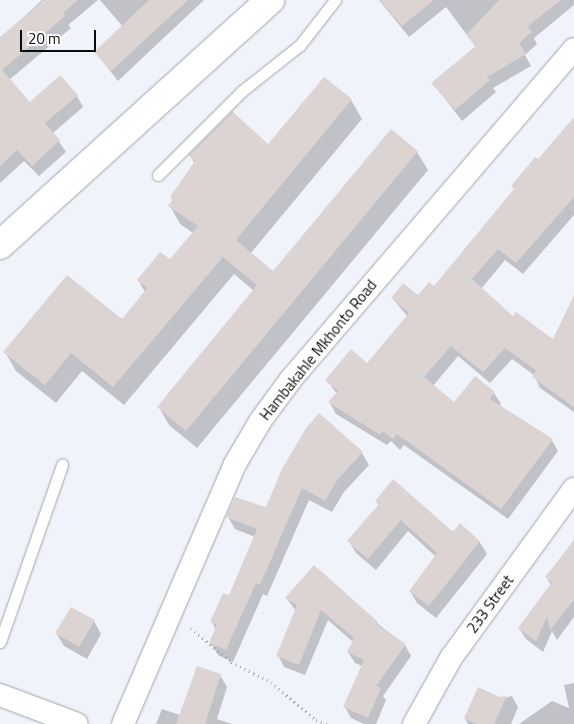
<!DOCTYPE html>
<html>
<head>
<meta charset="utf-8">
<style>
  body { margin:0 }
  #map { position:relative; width:574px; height:724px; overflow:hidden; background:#f0f3fa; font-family:"Titillium Web",sans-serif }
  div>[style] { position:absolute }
  .shadow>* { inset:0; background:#0003 }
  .building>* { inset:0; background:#dcd4d3 }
  .path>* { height:3px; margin-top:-1.5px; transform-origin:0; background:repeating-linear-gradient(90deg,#a5a8ad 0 1px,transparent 0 5px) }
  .roads { filter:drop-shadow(0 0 1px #a0a3a9) drop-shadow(0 0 1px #a0a3a9) }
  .lane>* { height:11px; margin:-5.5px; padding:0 5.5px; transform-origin:5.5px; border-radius:5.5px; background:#fff }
  .street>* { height:22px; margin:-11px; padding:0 11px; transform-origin:11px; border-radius:11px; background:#fff }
  .secondary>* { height:28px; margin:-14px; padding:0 14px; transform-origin:14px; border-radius:14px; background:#fff }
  span { translate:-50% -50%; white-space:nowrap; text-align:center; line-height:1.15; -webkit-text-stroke:4px #fff; paint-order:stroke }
  .street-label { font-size:15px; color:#0a0b0d }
  .scale { position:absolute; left:20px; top:30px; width:76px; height:22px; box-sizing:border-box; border:2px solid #0a0b0d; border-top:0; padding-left:6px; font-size:15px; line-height:18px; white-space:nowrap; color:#0a0b0d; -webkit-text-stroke:4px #fff; paint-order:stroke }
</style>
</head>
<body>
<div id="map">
  <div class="shadow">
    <div style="clip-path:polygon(42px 0,98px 0,68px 25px,71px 28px,9px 80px,29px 104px,77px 96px,83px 107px,53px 133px,66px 152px,39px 176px,24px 161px,0 183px,0 39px)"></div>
    <div style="clip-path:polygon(100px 0,204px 0,118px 81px,96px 53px,123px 27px)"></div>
    <div style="clip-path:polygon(379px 0,574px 0,574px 5px,534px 38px,537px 44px,525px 55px,531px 66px,493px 88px,496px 92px,462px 121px,433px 83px,476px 47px,446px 7px,409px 37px)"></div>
    <div style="clip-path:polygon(324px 78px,351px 100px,362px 119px,250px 254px,273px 273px,391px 130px,417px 152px,428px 170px,197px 448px,169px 425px,159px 407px,254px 291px,234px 274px,124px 405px,82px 371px,56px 403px,16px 371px,5px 352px,122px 321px,145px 292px,138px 280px,170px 261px,193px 233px,180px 224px,170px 206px,173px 201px,171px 197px,195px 164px,190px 155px,268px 146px)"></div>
    <div style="clip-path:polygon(574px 119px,574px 215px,523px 274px,505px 260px,481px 289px,513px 318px,553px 340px,574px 301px,574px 412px,540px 388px,534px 375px,512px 359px,490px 383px,458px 356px,433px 386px,455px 404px,494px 393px,501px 404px,499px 407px,552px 440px,558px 451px,508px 519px,404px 445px,400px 450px,391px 441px,387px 445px,336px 414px,330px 403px,337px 394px,327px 380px,368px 365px,408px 317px,392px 298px,419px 297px,434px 287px)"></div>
    <div style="clip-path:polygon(319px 415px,362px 453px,369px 465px,344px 492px,332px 512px,309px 500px,267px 596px,263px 594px,233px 662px,218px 655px,211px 643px,216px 630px,212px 622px,230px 597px,255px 537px,235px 529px,228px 517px,267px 509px)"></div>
    <div style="clip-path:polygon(376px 501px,479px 541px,487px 554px,436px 618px,417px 603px,410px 591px,436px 557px,408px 531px,376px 570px,356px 553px,349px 541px,379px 506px)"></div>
    <div style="clip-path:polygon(574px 540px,574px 617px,557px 640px,552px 631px,543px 652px,526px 639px,519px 628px,551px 585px,546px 577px)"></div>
    <div style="clip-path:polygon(287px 599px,377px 623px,405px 645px,411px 656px,383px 696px,386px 700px,376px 724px,364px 724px,351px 718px,345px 707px,362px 666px,355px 663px,348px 652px,353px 642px,328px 620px,305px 675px,284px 667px,278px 655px,296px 611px)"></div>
    <div style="clip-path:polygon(94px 621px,101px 634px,87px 659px,64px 646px,56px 633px)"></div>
    <div style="clip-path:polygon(220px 675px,227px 687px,217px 719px,232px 724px,156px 724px,162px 709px,180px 715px)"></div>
    <div style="clip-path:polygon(574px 683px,574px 724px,519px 724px,552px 701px,569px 708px,564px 685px)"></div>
    <div style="clip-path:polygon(512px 696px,518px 707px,511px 724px,468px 724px,465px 718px,500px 699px)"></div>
  </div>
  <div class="building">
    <div style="clip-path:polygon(44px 0,78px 0,63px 13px,65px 16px,2px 70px,30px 102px,60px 75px,78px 95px,45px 123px,60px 140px,32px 166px,17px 150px,0 166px,0 37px)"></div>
    <div style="clip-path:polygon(149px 0,188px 0,111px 71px,94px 52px)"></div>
    <div style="clip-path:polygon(380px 0,434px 0,402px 26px)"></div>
    <div style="clip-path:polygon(499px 0,561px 0,528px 26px,532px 32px,519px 43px,526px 54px,487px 77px,490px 80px,455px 110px,431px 83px,476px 46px,467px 34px)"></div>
    <div style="clip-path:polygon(324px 77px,352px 99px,236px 240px,273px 271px,391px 129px,418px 151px,186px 431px,157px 407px,257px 285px,223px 257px,113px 387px,71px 353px,45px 385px,3px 352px,67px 275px,122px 319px,147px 288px,137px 280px,160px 252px,170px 259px,198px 226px,168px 206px,173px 199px,170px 197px,195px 161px,188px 155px,232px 111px,268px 144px)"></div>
    <div style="clip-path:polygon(574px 117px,574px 197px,516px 263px,498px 249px,472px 279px,513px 316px,516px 312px,553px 339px,574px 295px,574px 407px,532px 377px,536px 370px,505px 348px,483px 372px,451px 346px,424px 377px,454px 402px,475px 376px,495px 392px,490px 399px,553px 439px,501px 509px,397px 434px,393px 439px,383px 431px,380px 435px,328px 402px,338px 391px,325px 380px,351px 349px,367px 363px,409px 313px,391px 298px,403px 283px,418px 295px,429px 282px,434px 286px,514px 189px,511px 186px,535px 157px,538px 159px)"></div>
    <div style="clip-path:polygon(319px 413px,363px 452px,337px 480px,325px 501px,302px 488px,260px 585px,256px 583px,226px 650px,209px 643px,217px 625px,210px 622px,223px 593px,229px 595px,257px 529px,226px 517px,235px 497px,266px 507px,282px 469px,306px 428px)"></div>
    <div style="clip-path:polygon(393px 479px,453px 532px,460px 523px,480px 541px,429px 606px,409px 591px,437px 553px,401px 520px,368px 559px,347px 541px,379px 504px,375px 501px)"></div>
    <div style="clip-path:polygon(574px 541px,574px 600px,550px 630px,547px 617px,536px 641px,518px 628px,552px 582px,545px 577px)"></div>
    <div style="clip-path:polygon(314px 565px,378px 622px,376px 624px,406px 644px,376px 686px,381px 688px,368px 718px,343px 707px,364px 660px,347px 652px,354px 638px,321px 610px,299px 665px,276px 656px,297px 605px,285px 598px)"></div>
    <div style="clip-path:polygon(71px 607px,95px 620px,79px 647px,55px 633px)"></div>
    <div style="clip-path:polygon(197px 666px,221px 674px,205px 724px,176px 724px)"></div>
    <div style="clip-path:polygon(478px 687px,500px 697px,507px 696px,494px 724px,476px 724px,464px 718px)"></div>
  </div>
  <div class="path">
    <div style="left:191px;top:628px;width:52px;rotate:40.4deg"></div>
    <div style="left:231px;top:662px;width:45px;rotate:26.6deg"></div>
    <div style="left:271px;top:682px;width:59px;rotate:40.2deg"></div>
    <div style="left:316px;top:720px;width:12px;rotate:20deg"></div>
  </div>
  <div class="roads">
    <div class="lane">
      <div style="left:158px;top:175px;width:119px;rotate:-45deg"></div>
      <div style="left:242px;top:91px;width:74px;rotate:-38.4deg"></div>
      <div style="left:300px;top:45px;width:57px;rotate:-52.1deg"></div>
      <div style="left:0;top:642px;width:188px;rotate:-70.7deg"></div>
    </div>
    <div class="street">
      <div style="left:0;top:695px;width:82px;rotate:20.6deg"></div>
      <div style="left:123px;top:724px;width:283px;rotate:-66.7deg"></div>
      <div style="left:235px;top:464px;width:51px;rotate:-59.4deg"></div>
      <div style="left:261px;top:420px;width:52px;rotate:-53.6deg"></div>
      <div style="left:292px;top:378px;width:433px;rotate:-49.4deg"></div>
      <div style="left:414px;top:724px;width:76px;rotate:-60.7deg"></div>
      <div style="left:451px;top:658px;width:209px;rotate:-54deg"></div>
    </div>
    <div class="secondary">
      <div style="left:0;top:245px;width:365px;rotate:-42.2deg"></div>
    </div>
  </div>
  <div class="street-label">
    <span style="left:318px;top:350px;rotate:-51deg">Hambakahle Mkhonto Road</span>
    <span style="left:490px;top:604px;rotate:-54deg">233 Street</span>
  </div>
  <div class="scale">20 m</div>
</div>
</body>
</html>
